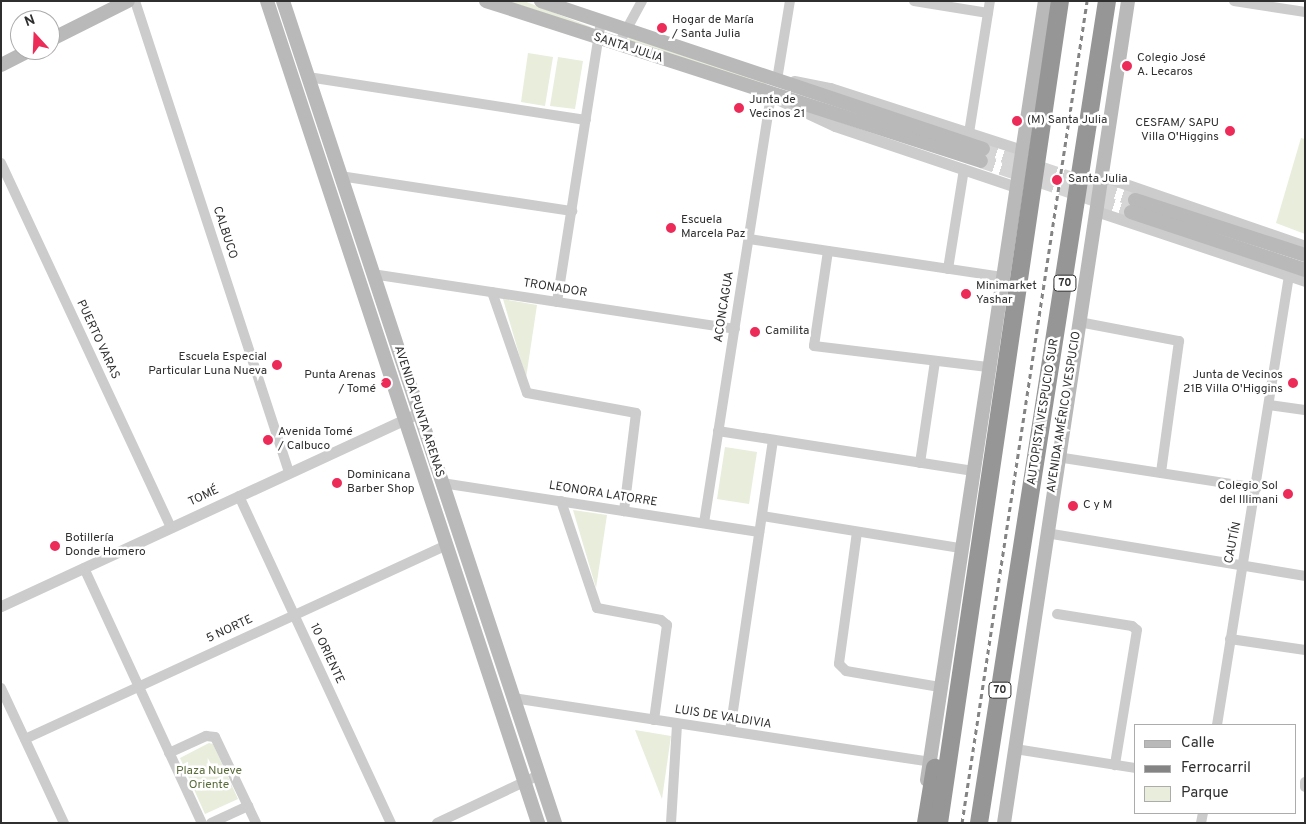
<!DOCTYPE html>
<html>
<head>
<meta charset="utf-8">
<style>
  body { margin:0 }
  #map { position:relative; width:1306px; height:824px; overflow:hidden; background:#fff; font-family:Overpass,sans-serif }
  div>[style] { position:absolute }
  .green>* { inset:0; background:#e8eddc }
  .secondary-tunnel>* { height:14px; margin-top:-7px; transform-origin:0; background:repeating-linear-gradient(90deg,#d5d5d5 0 14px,transparent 0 21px) }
  .minor>* { height:10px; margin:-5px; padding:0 5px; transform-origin:5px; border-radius:5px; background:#ccc }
  .tertiary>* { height:11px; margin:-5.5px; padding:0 5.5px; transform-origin:5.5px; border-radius:5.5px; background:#ccc }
  .secondary>* { height:14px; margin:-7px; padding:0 7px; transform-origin:7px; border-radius:7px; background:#b9b9b9 }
  .motorway>* { height:18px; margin:-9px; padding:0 9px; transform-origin:9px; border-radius:9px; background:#969696 }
  .rail>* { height:3px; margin-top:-1.5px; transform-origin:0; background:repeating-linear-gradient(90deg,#848484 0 5px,transparent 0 9px) }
  .dots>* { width:14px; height:14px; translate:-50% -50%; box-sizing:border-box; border:2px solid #fff; border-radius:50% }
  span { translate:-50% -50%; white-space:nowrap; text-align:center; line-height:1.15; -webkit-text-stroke:5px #fff; paint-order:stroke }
  .shield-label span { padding:1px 4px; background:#fff; border:1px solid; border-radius:4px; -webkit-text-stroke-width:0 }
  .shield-label { font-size:11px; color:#2f2f2f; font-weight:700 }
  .poi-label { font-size:12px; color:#2f2f2f }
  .left { translate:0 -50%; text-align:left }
  .right { translate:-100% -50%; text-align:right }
  .street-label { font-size:12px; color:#2f2f2f }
  .park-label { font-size:12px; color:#5a6c3a }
  .frame { position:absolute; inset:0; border:2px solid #2f2f2f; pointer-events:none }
  .legend { position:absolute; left:1134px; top:724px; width:162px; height:90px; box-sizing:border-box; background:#fff; border:1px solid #acacac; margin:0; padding:6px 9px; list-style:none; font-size:15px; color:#2f2f2f }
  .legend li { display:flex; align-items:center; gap:10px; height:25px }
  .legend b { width:25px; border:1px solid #acacac }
  .north { position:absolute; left:10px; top:10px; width:50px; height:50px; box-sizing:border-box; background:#fff; border:1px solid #acacac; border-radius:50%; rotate:340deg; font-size:14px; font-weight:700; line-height:20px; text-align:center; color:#2f2f2f }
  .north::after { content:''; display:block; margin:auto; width:18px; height:22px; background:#ec2b59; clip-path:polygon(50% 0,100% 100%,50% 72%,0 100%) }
</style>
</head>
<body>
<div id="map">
  <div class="green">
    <div style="clip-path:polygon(507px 1px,524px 1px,591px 27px,590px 28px)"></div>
    <div style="clip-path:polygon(629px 37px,766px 83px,766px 85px,628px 41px)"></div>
    <div style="clip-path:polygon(528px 53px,553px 57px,545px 106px,521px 102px)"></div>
    <div style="clip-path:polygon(558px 57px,583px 61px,575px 109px,550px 106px)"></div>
    <div style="clip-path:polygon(1301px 138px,1305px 139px,1305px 234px,1276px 223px)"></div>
    <div style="clip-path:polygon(503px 299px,537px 305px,526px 378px)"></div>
    <div style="clip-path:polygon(725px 447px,757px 452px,749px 504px,717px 499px)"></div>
    <div style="clip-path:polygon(573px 510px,607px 515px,596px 588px)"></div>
    <div style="clip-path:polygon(635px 730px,671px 736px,662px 799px)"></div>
    <div style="clip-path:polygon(209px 743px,213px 744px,238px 799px,205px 814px,180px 758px)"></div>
  </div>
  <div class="secondary-tunnel">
    <div style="left:983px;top:149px;width:160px;rotate:18.5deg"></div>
    <div style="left:981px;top:161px;width:158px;rotate:18.8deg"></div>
  </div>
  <div class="minor">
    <div style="left:135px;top:1px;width:496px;rotate:71.9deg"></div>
    <div style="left:914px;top:1px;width:75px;rotate:9.2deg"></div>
    <div style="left:1234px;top:1px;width:72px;rotate:8.8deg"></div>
    <div style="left:618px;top:45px;width:50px;rotate:-61.4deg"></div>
    <div style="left:308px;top:77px;width:281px;rotate:8.8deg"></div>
    <div style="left:777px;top:80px;width:80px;rotate:-80.7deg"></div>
    <div style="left:969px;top:133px;width:134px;rotate:-81deg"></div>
    <div style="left:1px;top:163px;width:403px;rotate:65deg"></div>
    <div style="left:340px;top:176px;width:235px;rotate:8.6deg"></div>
    <div style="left:749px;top:239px;width:256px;rotate:8.5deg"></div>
    <div style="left:828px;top:251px;width:96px;rotate:98.4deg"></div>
    <div style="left:814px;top:346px;width:175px;rotate:6.9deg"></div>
    <div style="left:948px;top:269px;width:101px;rotate:-80.9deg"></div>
    <div style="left:372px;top:274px;width:367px;rotate:8.6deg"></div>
    <div style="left:492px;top:292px;width:107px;rotate:70.9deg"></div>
    <div style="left:527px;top:393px;width:111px;rotate:10.4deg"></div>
    <div style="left:636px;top:413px;width:99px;rotate:97deg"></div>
    <div style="left:557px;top:302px;width:284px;rotate:-81.1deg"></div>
    <div style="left:1079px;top:322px;width:102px;rotate:10.8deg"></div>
    <div style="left:1179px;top:341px;width:133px;rotate:97.8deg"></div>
    <div style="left:1269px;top:405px;width:36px;rotate:8deg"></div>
    <div style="left:718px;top:431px;width:257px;rotate:8.9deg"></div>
    <div style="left:1057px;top:457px;width:202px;rotate:8.8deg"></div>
    <div style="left:920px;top:463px;width:103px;rotate:-81.6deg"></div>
    <div style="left:442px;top:483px;width:321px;rotate:8.8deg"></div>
    <div style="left:239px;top:496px;width:361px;rotate:65.1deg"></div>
    <div style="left:561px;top:501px;width:113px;rotate:71.4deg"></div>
    <div style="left:597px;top:608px;width:65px;rotate:10.6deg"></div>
    <div style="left:661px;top:620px;width:8px;rotate:40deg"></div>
    <div style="left:667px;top:625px;width:96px;rotate:97.8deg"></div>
    <div style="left:762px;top:516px;width:201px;rotate:9.2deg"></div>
    <div style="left:704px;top:523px;width:432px;rotate:-81.1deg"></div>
    <div style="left:857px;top:532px;width:133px;rotate:97.8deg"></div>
    <div style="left:839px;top:664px;width:10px;rotate:45deg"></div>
    <div style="left:846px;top:671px;width:95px;rotate:9.7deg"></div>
    <div style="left:1046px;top:533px;width:263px;rotate:9.4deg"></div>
    <div style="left:84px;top:568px;width:281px;rotate:65.2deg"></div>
    <div style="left:1057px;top:614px;width:76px;rotate:9.1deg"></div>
    <div style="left:1132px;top:626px;width:6px;rotate:39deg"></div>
    <div style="left:1137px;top:630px;width:137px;rotate:99.3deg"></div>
    <div style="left:1230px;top:639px;width:76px;rotate:8.3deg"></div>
    <div style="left:1px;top:688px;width:149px;rotate:65deg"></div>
    <div style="left:513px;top:698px;width:421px;rotate:8.7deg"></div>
    <div style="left:1217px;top:725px;width:455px;rotate:-80.9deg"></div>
    <div style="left:730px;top:731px;width:294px;rotate:-81.6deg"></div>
    <div style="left:25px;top:739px;width:464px;rotate:-24.7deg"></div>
    <div style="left:1015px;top:749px;width:121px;rotate:9deg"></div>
    <div style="left:169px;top:753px;width:41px;rotate:-24.7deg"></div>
    <div style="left:206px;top:736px;width:9px;rotate:6deg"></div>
    <div style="left:215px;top:737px;width:95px;rotate:64.5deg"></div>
    <div style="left:1305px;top:782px;width:5px;rotate:90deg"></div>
    <div style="left:211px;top:823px;width:41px;rotate:-24.7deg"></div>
    <div style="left:437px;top:823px;width:113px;rotate:-25.2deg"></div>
    <div style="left:671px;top:823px;width:99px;rotate:-86.5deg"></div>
    <div style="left:1201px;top:823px;width:10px;rotate:-79deg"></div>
  </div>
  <div class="tertiary">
    <div style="left:794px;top:81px;width:37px;rotate:11deg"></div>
    <div style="left:830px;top:88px;width:202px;rotate:17.9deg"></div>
    <div style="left:777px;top:99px;width:64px;rotate:25deg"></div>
    <div style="left:835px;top:126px;width:191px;rotate:18.6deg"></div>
    <div style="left:1102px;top:176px;width:215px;rotate:19deg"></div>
    <div style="left:1096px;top:211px;width:220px;rotate:18.5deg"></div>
    <div style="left:1px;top:606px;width:460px;rotate:-24.8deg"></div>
  </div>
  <div class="secondary">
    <div style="left:267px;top:1px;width:866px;rotate:71.75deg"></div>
    <div style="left:283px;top:1px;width:866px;rotate:71.69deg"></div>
    <div style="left:486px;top:1px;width:520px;rotate:17.91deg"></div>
    <div style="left:541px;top:1px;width:466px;rotate:18.5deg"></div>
    <div style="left:50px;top:40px;width:87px;rotate:-26.6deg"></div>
    <div style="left:1px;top:65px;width:33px;rotate:-27deg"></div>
    <div style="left:1135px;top:200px;width:179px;rotate:17.9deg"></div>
    <div style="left:1131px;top:212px;width:183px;rotate:18.4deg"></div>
    <div style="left:927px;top:780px;width:788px;rotate:-81.39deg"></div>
    <div style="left:1004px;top:823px;width:831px;rotate:-81.42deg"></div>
  </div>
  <div class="motorway">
    <div style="left:926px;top:823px;width:56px;rotate:-80.7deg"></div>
    <div style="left:939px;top:823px;width:831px;rotate:-81.63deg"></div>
    <div style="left:979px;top:823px;width:832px;rotate:-81.15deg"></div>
  </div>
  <div class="rail">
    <div style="left:962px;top:823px;width:831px;rotate:-81.35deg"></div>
  </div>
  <div class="dots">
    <div style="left:662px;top:28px;background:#ec2b59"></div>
    <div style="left:1127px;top:66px;background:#ec2b59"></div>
    <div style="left:739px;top:108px;background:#ec2b59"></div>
    <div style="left:1017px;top:121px;background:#ec2b59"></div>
    <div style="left:1230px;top:131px;background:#ec2b59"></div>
    <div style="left:1057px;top:180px;background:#ec2b59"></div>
    <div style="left:671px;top:228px;background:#ec2b59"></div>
    <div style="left:966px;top:294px;background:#ec2b59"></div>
    <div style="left:755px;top:332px;background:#ec2b59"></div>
    <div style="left:277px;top:365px;background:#ec2b59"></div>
    <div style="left:386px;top:383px;background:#ec2b59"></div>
    <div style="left:1293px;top:383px;background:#ec2b59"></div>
    <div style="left:268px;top:440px;background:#ec2b59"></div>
    <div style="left:337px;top:483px;background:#ec2b59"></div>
    <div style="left:1288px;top:494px;background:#ec2b59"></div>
    <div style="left:1073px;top:506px;background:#ec2b59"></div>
    <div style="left:55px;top:546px;background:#ec2b59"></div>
  </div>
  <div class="shield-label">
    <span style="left:1065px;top:283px">70</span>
    <span style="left:1000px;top:690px">70</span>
  </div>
  <div class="poi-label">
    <span class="left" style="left:672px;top:28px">Hogar de María<br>/ Santa Julia</span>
    <span class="left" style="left:1137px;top:66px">Colegio José<br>A. Lecaros</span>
    <span class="left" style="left:749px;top:108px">Junta de<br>Vecinos 21</span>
    <span class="left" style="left:1027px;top:121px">(M) Santa Julia</span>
    <span class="right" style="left:1219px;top:131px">CESFAM/ SAPU<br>Villa O'Higgins</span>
    <span class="left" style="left:1068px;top:180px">Santa Julia</span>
    <span class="left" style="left:681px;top:228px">Escuela<br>Marcela Paz</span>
    <span class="left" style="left:976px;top:294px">Minimarket<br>Yashar</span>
    <span class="left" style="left:765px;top:332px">Camilita</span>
    <span class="right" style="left:267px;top:365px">Escuela Especial<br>Particular Luna Nueva</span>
    <span class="right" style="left:376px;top:383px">Punta Arenas<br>/ Tomé</span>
    <span class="right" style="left:1283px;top:383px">Junta de Vecinos<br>21B Villa O'Higgins</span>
    <span class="left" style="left:278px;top:440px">Avenida Tomé<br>/ Calbuco</span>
    <span class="left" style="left:347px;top:483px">Dominicana<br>Barber Shop</span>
    <span class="right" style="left:1278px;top:494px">Colegio Sol<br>del Illimani</span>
    <span class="left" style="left:1083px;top:506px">C y M</span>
    <span class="left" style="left:65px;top:546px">Botillería<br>Donde Homero</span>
  </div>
  <div class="street-label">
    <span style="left:628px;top:49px;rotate:18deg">SANTA JULIA</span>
    <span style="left:224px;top:233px;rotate:72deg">CALBUCO</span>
    <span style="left:555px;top:289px;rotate:9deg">TRONADOR</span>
    <span style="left:725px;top:307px;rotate:-81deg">ACONCAGUA</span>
    <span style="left:97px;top:340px;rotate:65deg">PUERTO VARAS</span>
    <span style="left:418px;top:412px;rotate:72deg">AVENIDA PUNTA ARENAS</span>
    <span style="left:1044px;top:412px;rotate:-81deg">AUTOPISTA VESPUCIO SUR</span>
    <span style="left:1065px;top:412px;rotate:-81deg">AVENIDA AMÉRICO VESPUCIO</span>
    <span style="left:603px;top:495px;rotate:9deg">LEONORA LATORRE</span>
    <span style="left:204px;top:497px;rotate:-25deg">TOMÉ</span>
    <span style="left:1234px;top:543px;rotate:-78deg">CAUTÍN</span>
    <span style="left:230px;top:630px;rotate:-25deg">5 NORTE</span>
    <span style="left:326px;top:654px;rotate:65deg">10 ORIENTE</span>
    <span style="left:723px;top:718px;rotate:9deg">LUIS DE VALDIVIA</span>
  </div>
  <div class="park-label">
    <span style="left:209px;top:779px">Plaza Nueve<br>Oriente</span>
  </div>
  <div class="frame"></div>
  <ul class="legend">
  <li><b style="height:6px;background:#b9b9b9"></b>Calle</li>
  <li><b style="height:6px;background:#848484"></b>Ferrocarril</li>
  <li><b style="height:14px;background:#e8eddc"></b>Parque</li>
  </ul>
  <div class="north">N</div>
</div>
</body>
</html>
